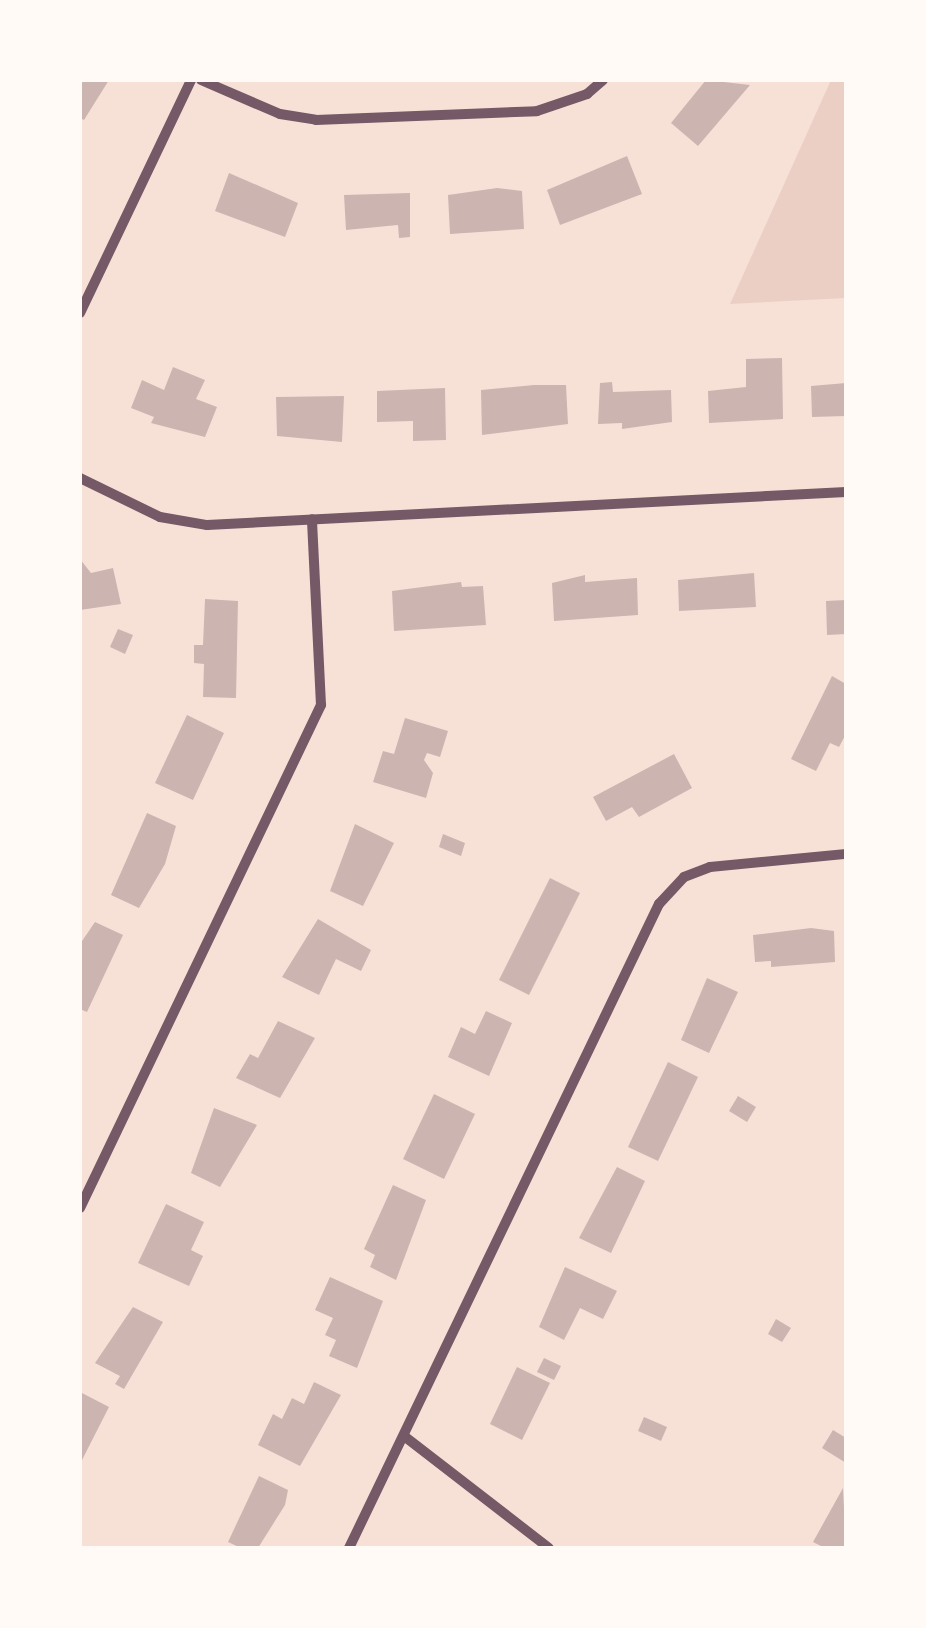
<!DOCTYPE html>
<html>
<head>
<meta charset="utf-8">
<style>
  body { margin:0 }
  #map { position:relative; width:926px; height:1628px; overflow:hidden; background:#f7e1d7; font-family:"IBM Plex Serif",serif }
  div>[style] { position:absolute }
  .green>* { inset:0; background:#ebcfc5 }
  .building>* { inset:0; background:#ccb4b1 }
  .minor>* { height:10px; margin:-5px; padding:0 5px; transform-origin:5px; border-radius:5px; background:#755966 }
  span { translate:-50% -50%; white-space:nowrap; text-align:center; line-height:1.15; -webkit-text-stroke:8px #fffaf5; paint-order:stroke }
  .frame { position:absolute; inset:0; border:82px solid #fffaf5; pointer-events:none }
</style>
</head>
<body>
<div id="map">
  <div class="green">
    <div style="clip-path:polygon(831px 80px,846px 80px,846px 298px,730px 304px)"></div>
  </div>
  <div class="building">
    <div style="clip-path:polygon(80px 80px,109px 80px,84px 120px,80px 118px)"></div>
    <div style="clip-path:polygon(706px 80px,750px 85px,698px 146px,671px 123px)"></div>
    <div style="clip-path:polygon(627px 156px,642px 194px,560px 225px,547px 190px)"></div>
    <div style="clip-path:polygon(229px 173px,298px 203px,285px 237px,215px 211px)"></div>
    <div style="clip-path:polygon(497px 188px,522px 191px,524px 229px,450px 234px,448px 195px)"></div>
    <div style="clip-path:polygon(410px 193px,410px 237px,399px 238px,398px 225px,346px 230px,344px 195px)"></div>
    <div style="clip-path:polygon(782px 358px,783px 419px,709px 423px,708px 391px,746px 387px,746px 359px)"></div>
    <div style="clip-path:polygon(173px 367px,205px 380px,196px 399px,217px 407px,205px 437px,151px 423px,154px 417px,131px 408px,142px 380px,164px 390px)"></div>
    <div style="clip-path:polygon(612px 382px,613px 392px,671px 390px,672px 422px,622px 429px,622px 423px,598px 424px,600px 383px)"></div>
    <div style="clip-path:polygon(846px 383px,846px 416px,812px 417px,811px 386px)"></div>
    <div style="clip-path:polygon(534px 385px,566px 385px,568px 424px,482px 435px,481px 390px)"></div>
    <div style="clip-path:polygon(445px 388px,446px 440px,413px 441px,413px 421px,377px 422px,377px 391px)"></div>
    <div style="clip-path:polygon(344px 396px,342px 442px,277px 436px,276px 397px)"></div>
    <div style="clip-path:polygon(80px 559px,91px 573px,113px 568px,121px 604px,80px 610px)"></div>
    <div style="clip-path:polygon(754px 573px,756px 607px,679px 611px,678px 580px)"></div>
    <div style="clip-path:polygon(585px 575px,585px 582px,637px 578px,638px 615px,554px 621px,552px 583px)"></div>
    <div style="clip-path:polygon(461px 582px,462px 587px,483px 586px,486px 625px,394px 631px,392px 591px)"></div>
    <div style="clip-path:polygon(205px 599px,238px 601px,236px 698px,203px 697px,204px 664px,194px 663px,194px 645px,203px 645px)"></div>
    <div style="clip-path:polygon(846px 600px,846px 634px,827px 635px,826px 601px)"></div>
    <div style="clip-path:polygon(118px 629px,133px 635px,125px 654px,110px 647px)"></div>
    <div style="clip-path:polygon(832px 676px,846px 684px,846px 734px,839px 747px,830px 743px,816px 771px,791px 759px)"></div>
    <div style="clip-path:polygon(187px 715px,224px 733px,193px 800px,155px 783px)"></div>
    <div style="clip-path:polygon(405px 718px,448px 731px,440px 757px,427px 753px,424px 760px,433px 773px,426px 798px,373px 782px,383px 751px,394px 754px)"></div>
    <div style="clip-path:polygon(674px 754px,692px 788px,639px 817px,632px 807px,606px 821px,593px 797px)"></div>
    <div style="clip-path:polygon(147px 813px,176px 826px,165px 864px,139px 908px,111px 895px)"></div>
    <div style="clip-path:polygon(355px 824px,394px 843px,363px 906px,330px 891px)"></div>
    <div style="clip-path:polygon(443px 834px,465px 843px,461px 856px,439px 847px)"></div>
    <div style="clip-path:polygon(550px 878px,580px 893px,529px 995px,499px 980px)"></div>
    <div style="clip-path:polygon(318px 919px,371px 950px,361px 971px,336px 959px,319px 995px,282px 977px)"></div>
    <div style="clip-path:polygon(95px 922px,123px 935px,87px 1012px,80px 1009px,80px 944px)"></div>
    <div style="clip-path:polygon(811px 928px,834px 931px,835px 962px,771px 967px,771px 961px,755px 962px,753px 935px)"></div>
    <div style="clip-path:polygon(707px 978px,738px 992px,709px 1053px,681px 1040px)"></div>
    <div style="clip-path:polygon(486px 1011px,512px 1023px,489px 1076px,448px 1057px,461px 1027px,475px 1034px)"></div>
    <div style="clip-path:polygon(278px 1021px,315px 1038px,280px 1098px,236px 1078px,250px 1054px,258px 1058px)"></div>
    <div style="clip-path:polygon(668px 1062px,698px 1077px,658px 1161px,628px 1147px)"></div>
    <div style="clip-path:polygon(434px 1094px,475px 1114px,444px 1179px,403px 1159px)"></div>
    <div style="clip-path:polygon(738px 1096px,756px 1107px,747px 1122px,729px 1111px)"></div>
    <div style="clip-path:polygon(214px 1108px,257px 1125px,220px 1187px,191px 1173px)"></div>
    <div style="clip-path:polygon(617px 1167px,645px 1181px,611px 1253px,579px 1238px)"></div>
    <div style="clip-path:polygon(393px 1185px,426px 1200px,396px 1280px,370px 1267px,375px 1255px,364px 1249px)"></div>
    <div style="clip-path:polygon(166px 1204px,204px 1222px,191px 1250px,203px 1256px,189px 1286px,138px 1263px)"></div>
    <div style="clip-path:polygon(565px 1267px,617px 1291px,603px 1319px,580px 1308px,564px 1340px,539px 1327px)"></div>
    <div style="clip-path:polygon(330px 1277px,383px 1301px,357px 1368px,329px 1356px,336px 1340px,325px 1335px,333px 1318px,315px 1310px)"></div>
    <div style="clip-path:polygon(133px 1307px,163px 1322px,124px 1389px,115px 1384px,120px 1376px,95px 1363px)"></div>
    <div style="clip-path:polygon(776px 1319px,791px 1328px,782px 1342px,768px 1334px)"></div>
    <div style="clip-path:polygon(544px 1358px,561px 1366px,554px 1380px,537px 1372px)"></div>
    <div style="clip-path:polygon(517px 1367px,550px 1383px,522px 1440px,490px 1424px)"></div>
    <div style="clip-path:polygon(314px 1382px,341px 1395px,300px 1466px,258px 1445px,273px 1414px,282px 1419px,292px 1398px,304px 1404px)"></div>
    <div style="clip-path:polygon(80px 1392px,109px 1407px,80px 1464px)"></div>
    <div style="clip-path:polygon(644px 1417px,667px 1427px,661px 1441px,638px 1431px)"></div>
    <div style="clip-path:polygon(833px 1430px,846px 1438px,846px 1463px,822px 1448px)"></div>
    <div style="clip-path:polygon(259px 1476px,288px 1490px,285px 1505px,258px 1548px,241px 1548px,228px 1542px)"></div>
    <div style="clip-path:polygon(843px 1488px,846px 1548px,825px 1548px,813px 1542px)"></div>
  </div>
  <div class="minor">
    <div style="left:201px;top:80px;width:86px;rotate:23.3deg"></div>
    <div style="left:280px;top:114px;width:36px;rotate:9deg"></div>
    <div style="left:316px;top:120px;width:221px;rotate:-2.3deg"></div>
    <div style="left:537px;top:111px;width:53px;rotate:-18.8deg"></div>
    <div style="left:587px;top:94px;width:21px;rotate:-41deg"></div>
    <div style="left:80px;top:313px;width:258px;rotate:-64.5deg"></div>
    <div style="left:80px;top:478px;width:89px;rotate:26deg"></div>
    <div style="left:160px;top:517px;width:48px;rotate:9.7deg"></div>
    <div style="left:207px;top:525px;width:640px;rotate:-2.96deg"></div>
    <div style="left:80px;top:1208px;width:558px;rotate:-64.4deg"></div>
    <div style="left:321px;top:705px;width:186px;rotate:-92.8deg"></div>
    <div style="left:404px;top:1436px;width:183px;rotate:37.7deg"></div>
    <div style="left:349px;top:1548px;width:715px;rotate:-64.3deg"></div>
    <div style="left:659px;top:904px;width:37px;rotate:-47deg"></div>
    <div style="left:684px;top:877px;width:28px;rotate:-21deg"></div>
    <div style="left:710px;top:867px;width:137px;rotate:-5.5deg"></div>
  </div>
  <div class="frame"></div>
</div>
</body>
</html>
